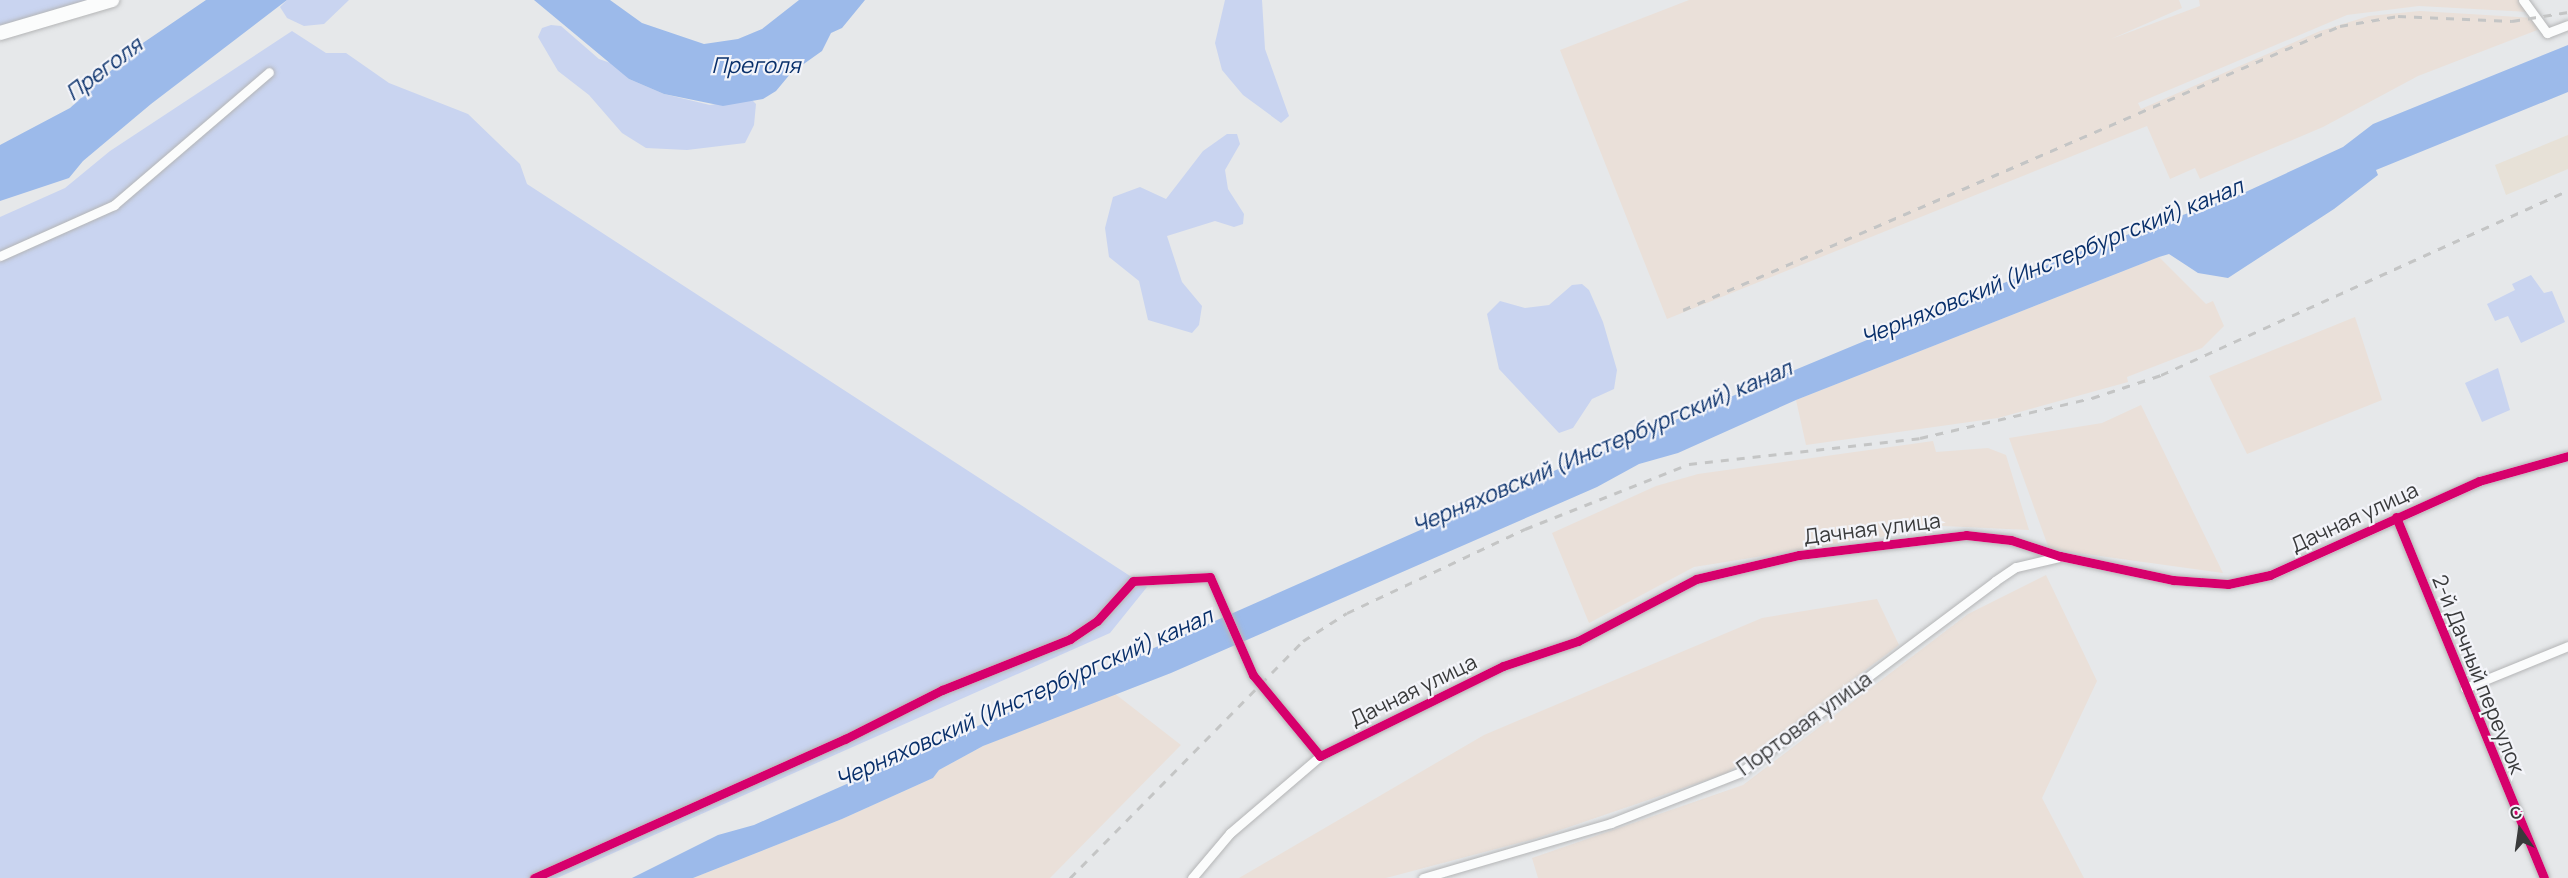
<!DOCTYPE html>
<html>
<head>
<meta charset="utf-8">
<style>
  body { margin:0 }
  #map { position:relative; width:2568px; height:878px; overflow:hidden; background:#e6e8ea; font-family:Manrope,sans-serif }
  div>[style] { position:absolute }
  .commercial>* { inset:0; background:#e7e1d7 }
  .industrial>* { inset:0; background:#eae0d9 }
  .green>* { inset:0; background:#c9d4f0 }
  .water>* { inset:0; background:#9cbaea }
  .roads { filter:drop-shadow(0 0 2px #b4b5b6) drop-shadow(0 0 2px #b4b5b6) }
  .street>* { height:9px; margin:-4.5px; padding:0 4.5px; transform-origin:4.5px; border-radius:4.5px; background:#fbfcfc }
  .secondary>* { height:14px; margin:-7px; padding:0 7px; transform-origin:7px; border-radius:7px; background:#fbfcfc }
  .rail>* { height:3px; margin-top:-1.5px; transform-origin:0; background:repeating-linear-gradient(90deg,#c4c5c5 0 8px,transparent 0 16px) }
  .cycleway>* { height:9px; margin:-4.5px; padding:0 4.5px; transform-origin:4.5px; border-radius:4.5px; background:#d6006c }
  span { translate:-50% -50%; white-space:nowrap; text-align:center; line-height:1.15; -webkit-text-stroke:4.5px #f3f4f9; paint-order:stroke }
  .street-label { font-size:21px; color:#393a3b }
  .water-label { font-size:22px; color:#082f6a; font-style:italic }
  .north { position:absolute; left:2490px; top:800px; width:60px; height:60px; -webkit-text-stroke:4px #f3f4f9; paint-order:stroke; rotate:347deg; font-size:16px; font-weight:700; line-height:24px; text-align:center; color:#393a3b }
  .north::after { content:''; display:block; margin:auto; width:21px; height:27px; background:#393a3b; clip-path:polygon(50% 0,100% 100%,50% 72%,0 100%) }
</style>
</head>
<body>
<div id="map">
  <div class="commercial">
    <div style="clip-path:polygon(2568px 135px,2568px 169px,2506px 195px,2495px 165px)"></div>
  </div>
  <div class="industrial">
    <div style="clip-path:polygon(1689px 0,2179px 0,2182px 8px,2111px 39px,2200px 6px,2199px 0,2518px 0,2529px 12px,2419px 6px,2347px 15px,2138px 103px,2141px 109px,2320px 31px,2369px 16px,2420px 11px,2535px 18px,2540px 29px,2418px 76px,2323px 127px,2200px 179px,2195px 168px,2170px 179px,2147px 126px,1667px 319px,1560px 50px)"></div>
    <div style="clip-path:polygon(2159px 257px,2206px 304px,2213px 301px,2224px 326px,2202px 348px,2127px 377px,2128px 382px,1998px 418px,1806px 445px,1796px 400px)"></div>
    <div style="clip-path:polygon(2355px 317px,2382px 400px,2247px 454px,2209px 376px)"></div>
    <div style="clip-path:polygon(2141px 405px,2223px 573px,2049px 549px,2009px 438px,2102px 423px)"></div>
    <div style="clip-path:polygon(1933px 441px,1936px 452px,1988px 448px,2006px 455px,2029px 530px,1900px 524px,1902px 532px,1887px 536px,1694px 567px,1589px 623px,1552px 533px,1656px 486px,1698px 474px)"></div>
    <div style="clip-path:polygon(2046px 575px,2097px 681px,2042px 798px,2084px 878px,1538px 878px,1532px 858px,1743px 785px,1968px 614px)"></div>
    <div style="clip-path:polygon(1877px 599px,1899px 645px,1727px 773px,1534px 839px,1386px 878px,1239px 878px,1484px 735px,1762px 618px)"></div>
    <div style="clip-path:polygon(1114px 693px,1181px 745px,1050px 878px,693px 878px,842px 819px,933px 778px,939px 770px,983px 746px)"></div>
  </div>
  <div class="green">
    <div style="clip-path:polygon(0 0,112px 0,0 33px)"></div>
    <div style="clip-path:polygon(287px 0,349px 0,324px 24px,304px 26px,287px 18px,280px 7px)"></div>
    <div style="clip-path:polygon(1225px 0,1262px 0,1265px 49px,1289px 116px,1281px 123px,1243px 95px,1222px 70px,1215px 43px)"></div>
    <div style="clip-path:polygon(551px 25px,561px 26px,599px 59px,619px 66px,629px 79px,664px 94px,710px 105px,751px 99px,756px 104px,754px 125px,745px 143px,687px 150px,646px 148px,622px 133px,589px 95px,558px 71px,538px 37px,542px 28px)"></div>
    <div style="clip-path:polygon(292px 31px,326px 53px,346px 53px,389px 83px,468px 114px,520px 164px,527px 184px,1147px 587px,1110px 633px,557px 878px,0 878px,0 217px,65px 188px,110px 151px)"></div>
    <div style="clip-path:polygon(1227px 134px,1237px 134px,1240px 144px,1225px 170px,1228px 189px,1244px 214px,1243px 224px,1234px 227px,1215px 221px,1167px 236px,1182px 282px,1202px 306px,1199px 325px,1192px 333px,1148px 320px,1139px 281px,1109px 257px,1105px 228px,1113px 197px,1140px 187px,1166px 199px,1203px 151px)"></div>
    <div style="clip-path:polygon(2531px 275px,2544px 293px,2552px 291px,2565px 322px,2521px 343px,2508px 316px,2495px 321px,2487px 304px,2515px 290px,2512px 284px)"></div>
    <div style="clip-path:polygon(1582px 284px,1589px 290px,1603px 322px,1617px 370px,1614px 389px,1592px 399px,1573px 428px,1559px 433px,1499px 369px,1487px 314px,1500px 301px,1525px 308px,1549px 305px,1572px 285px)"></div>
    <div style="clip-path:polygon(2498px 368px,2510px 410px,2482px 422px,2465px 383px)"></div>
  </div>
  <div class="water">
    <div style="clip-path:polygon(206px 0,287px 0,151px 104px,83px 161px,69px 178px,0 201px,0 145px,70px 108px,137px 47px)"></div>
    <div style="clip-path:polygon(534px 0,610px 0,642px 23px,704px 44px,738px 39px,762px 29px,799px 0,865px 0,842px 28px,831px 33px,822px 51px,791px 73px,776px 91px,763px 99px,723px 106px,664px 94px,629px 79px)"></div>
    <div style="clip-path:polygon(2568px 45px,2568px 92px,2376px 170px,2378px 175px,2334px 209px,2228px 278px,2198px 273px,2169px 254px,2159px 257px,1796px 400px,1678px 453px,1639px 464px,1597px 487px,1171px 673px,983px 746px,939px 770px,933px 778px,842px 819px,693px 878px,632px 878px,718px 835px,754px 825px,1574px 462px,2076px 253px,2239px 195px,2343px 147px,2373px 124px)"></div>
  </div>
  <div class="roads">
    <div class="street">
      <div style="left:2523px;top:0;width:41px;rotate:54deg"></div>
      <div style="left:2547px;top:33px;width:22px;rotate:-21deg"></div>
      <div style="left:0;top:256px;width:125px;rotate:-24.1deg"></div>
      <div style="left:114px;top:205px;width:204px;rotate:-40.6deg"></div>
      <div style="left:2396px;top:517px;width:390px;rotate:67.7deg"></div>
      <div style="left:2465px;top:688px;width:111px;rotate:-22.2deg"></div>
      <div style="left:534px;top:878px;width:341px;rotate:-24.1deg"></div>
      <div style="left:845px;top:739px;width:109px;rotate:-26.8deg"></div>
      <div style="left:942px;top:690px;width:138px;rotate:-21.7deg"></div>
      <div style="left:1070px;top:639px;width:32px;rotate:-34deg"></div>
      <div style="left:1097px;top:621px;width:54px;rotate:-48deg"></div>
      <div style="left:1133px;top:581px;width:77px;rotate:-3deg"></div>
      <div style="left:1210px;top:577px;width:107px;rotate:66.3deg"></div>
      <div style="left:1253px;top:675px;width:105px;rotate:50.4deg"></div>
      <div style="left:1320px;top:756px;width:204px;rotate:-26.2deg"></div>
      <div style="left:1503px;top:666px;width:79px;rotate:-18.4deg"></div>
      <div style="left:1578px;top:641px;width:133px;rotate:-27.7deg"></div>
      <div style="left:1696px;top:579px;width:106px;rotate:-13.1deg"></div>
      <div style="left:1799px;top:555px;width:168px;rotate:-6.8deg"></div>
      <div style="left:1966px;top:535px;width:45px;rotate:6.3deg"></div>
      <div style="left:2011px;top:540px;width:52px;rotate:18.1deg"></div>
      <div style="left:2060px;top:556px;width:116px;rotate:12deg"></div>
      <div style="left:2173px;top:580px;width:55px;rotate:4.2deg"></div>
      <div style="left:2228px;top:584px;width:43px;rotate:-12.1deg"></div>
      <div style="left:2270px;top:575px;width:229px;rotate:-24.2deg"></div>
      <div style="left:2479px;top:481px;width:92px;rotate:-15.7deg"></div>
      <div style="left:1192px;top:878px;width:59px;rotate:-49.8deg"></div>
      <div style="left:1230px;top:833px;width:118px;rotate:-40.5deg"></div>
      <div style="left:1423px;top:878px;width:196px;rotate:-16.3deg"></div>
      <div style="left:1611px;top:823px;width:140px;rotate:-21.4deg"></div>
      <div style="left:1741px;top:772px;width:318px;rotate:-36.9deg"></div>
      <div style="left:1995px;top:581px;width:25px;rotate:-34deg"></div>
      <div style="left:2016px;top:567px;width:44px;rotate:-13.1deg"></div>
    </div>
    <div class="secondary">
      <div style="left:0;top:33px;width:117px;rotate:-16.4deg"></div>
    </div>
  </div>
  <div class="rail">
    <div style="left:1683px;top:310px;width:716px;rotate:-23.38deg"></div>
    <div style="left:2340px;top:26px;width:59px;rotate:-9.8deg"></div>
    <div style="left:2398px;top:16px;width:114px;rotate:2.5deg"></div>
    <div style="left:2512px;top:21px;width:57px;rotate:-9.1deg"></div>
    <div style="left:1070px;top:878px;width:332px;rotate:-45.5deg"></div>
    <div style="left:1303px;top:641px;width:52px;rotate:-32.5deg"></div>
    <div style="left:1347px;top:613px;width:197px;rotate:-25.3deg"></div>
    <div style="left:1525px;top:529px;width:176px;rotate:-21.6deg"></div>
    <div style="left:1689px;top:464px;width:232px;rotate:-6.4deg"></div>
    <div style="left:1920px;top:438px;width:177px;rotate:-13.1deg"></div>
    <div style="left:2092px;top:398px;width:73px;rotate:-18.4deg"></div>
    <div style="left:2161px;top:375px;width:447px;rotate:-24.4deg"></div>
  </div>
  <div class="cycleway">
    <div style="left:2396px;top:517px;width:390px;rotate:67.7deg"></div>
    <div style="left:534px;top:878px;width:341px;rotate:-24.1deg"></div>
    <div style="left:845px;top:739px;width:109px;rotate:-26.8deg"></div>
    <div style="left:942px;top:690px;width:138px;rotate:-21.7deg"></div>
    <div style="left:1070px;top:639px;width:32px;rotate:-34deg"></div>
    <div style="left:1097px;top:621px;width:54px;rotate:-48deg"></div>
    <div style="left:1133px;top:581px;width:77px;rotate:-3deg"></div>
    <div style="left:1210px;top:577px;width:107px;rotate:66.3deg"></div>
    <div style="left:1253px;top:675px;width:105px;rotate:50.4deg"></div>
    <div style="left:1320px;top:756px;width:204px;rotate:-26.2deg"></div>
    <div style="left:1503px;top:666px;width:79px;rotate:-18.4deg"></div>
    <div style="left:1578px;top:641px;width:133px;rotate:-27.7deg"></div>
    <div style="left:1696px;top:579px;width:106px;rotate:-13.1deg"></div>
    <div style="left:1799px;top:555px;width:168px;rotate:-6.8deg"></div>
    <div style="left:1966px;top:535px;width:45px;rotate:6.3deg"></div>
    <div style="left:2011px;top:540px;width:52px;rotate:18.1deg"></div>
    <div style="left:2060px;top:556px;width:116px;rotate:12deg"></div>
    <div style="left:2173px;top:580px;width:55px;rotate:4.2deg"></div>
    <div style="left:2228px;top:584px;width:43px;rotate:-12.1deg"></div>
    <div style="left:2270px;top:575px;width:229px;rotate:-24.2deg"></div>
    <div style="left:2479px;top:481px;width:92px;rotate:-15.7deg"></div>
  </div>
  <div class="street-label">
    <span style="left:2354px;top:517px;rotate:-25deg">Дачная улица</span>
    <span style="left:1872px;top:528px;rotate:-7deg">Дачная улица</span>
    <span style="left:2479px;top:674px;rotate:68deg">2-й Дачный переулок</span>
    <span style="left:1413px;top:690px;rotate:-26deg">Дачная улица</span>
    <span style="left:1804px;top:723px;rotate:-36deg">Портовая улица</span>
  </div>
  <div class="water-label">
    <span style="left:756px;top:66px">Преголя</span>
    <span style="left:104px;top:69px;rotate:-37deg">Преголя</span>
    <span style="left:2052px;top:262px;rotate:-22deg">Черняховский (Инстербургский) канал</span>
    <span style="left:1602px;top:447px;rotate:-23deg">Черняховский (Инстербургский) канал</span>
    <span style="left:1024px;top:698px;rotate:-24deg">Черняховский (Инстербургский) канал</span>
  </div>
  <div class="north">С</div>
</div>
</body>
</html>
